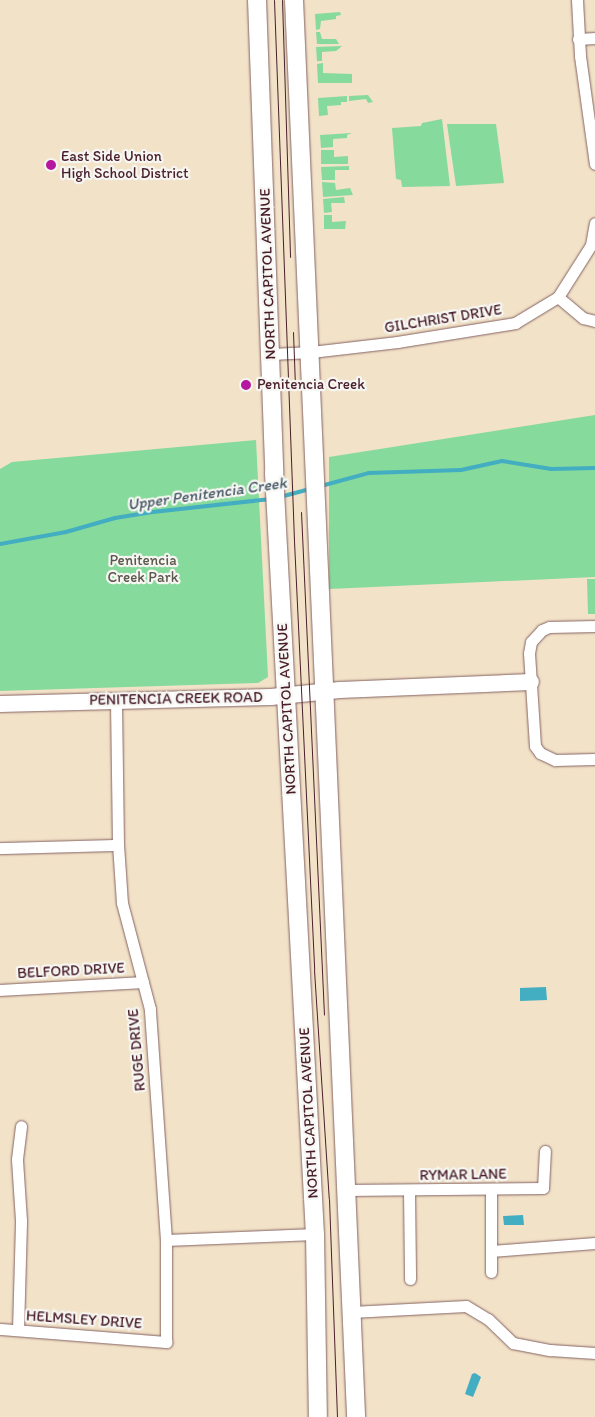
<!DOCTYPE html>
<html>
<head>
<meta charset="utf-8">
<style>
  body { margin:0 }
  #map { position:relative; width:595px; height:1417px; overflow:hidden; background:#f2e2c8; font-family:Itim,sans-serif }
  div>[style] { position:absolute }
  .green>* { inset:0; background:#86da9b }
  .water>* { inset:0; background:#43adc2 }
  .stream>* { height:4px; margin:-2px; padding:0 2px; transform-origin:2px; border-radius:2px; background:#43adc2 }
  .roads { filter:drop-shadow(0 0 1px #856362) drop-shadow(0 0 1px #856362) }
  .street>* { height:11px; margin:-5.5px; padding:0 5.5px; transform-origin:5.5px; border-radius:5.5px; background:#fff }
  .secondary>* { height:16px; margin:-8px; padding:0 8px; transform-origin:8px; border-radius:8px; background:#fff }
  .primary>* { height:18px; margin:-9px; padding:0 9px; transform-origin:9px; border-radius:9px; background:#fff }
  .tram>* { height:1px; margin:-0.5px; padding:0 0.5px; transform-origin:0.5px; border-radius:0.5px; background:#4a1f2b }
  .dots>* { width:14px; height:14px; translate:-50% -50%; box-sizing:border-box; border:2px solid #f6f6f2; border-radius:50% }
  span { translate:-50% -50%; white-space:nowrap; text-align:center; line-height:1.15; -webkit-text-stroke:4.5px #f6f6f2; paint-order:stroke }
  .poi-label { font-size:15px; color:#4a1f2b }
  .left { translate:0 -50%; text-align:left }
  .street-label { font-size:15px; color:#4a1f2b }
  .park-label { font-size:15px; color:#5c574d }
  .water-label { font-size:16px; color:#475867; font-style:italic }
</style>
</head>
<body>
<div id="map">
  <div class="green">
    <div style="clip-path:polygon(340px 12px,341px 15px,336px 16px,336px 19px,321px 21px,320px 29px,316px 30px,315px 14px)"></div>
    <div style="clip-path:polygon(316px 32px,320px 32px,322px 39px,336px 39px,339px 44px,317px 44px)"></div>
    <div style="clip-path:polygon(342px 46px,336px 51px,322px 52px,322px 61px,317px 61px,316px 47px)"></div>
    <div style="clip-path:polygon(323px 63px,323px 73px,352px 74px,352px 83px,318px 83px,317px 64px)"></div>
    <div style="clip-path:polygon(368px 95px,373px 102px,368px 103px,366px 99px,349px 101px,349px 96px)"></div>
    <div style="clip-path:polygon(347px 96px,347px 102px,341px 102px,341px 105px,327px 106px,328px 115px,319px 116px,318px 98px)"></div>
    <div style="clip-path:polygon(442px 119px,450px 186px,402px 187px,401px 180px,396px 179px,392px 128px,421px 126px,422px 123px)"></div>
    <div style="clip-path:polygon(447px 124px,496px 124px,504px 183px,456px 186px)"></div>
    <div style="clip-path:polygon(352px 133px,347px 135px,347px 138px,333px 139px,333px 147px,321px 148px,320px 135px)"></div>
    <div style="clip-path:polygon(321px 150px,334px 150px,334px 157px,348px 156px,348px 164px,321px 164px)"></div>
    <div style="clip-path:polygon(349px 166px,349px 170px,335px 170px,335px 180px,322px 180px,321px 167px)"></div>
    <div style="clip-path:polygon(322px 182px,335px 183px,336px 190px,350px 188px,353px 195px,323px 197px)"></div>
    <div style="clip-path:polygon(344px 197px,345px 203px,331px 203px,332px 212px,324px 213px,323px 199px)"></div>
    <div style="clip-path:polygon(324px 215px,332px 215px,332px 222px,346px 221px,345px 229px,324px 229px)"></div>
    <div style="clip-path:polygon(595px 415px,595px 577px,329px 589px,329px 457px)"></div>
    <div style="clip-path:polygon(256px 440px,268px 677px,258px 683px,0 691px,0 469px,12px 462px)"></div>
    <div style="clip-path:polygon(587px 579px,595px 579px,595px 614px,588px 614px)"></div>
  </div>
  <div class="water">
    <div style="clip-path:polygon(546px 987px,547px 1000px,520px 1001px,520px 988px)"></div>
    <div style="clip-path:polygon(523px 1215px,524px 1225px,504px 1225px,503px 1216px)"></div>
    <div style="clip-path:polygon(475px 1373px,481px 1377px,473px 1397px,465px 1394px,472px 1374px)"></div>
  </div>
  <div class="stream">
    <div style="left:321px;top:486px;width:50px;rotate:-15.2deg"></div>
    <div style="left:369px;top:473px;width:92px;rotate:-1.9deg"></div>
    <div style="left:461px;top:470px;width:42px;rotate:-12.4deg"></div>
    <div style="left:502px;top:461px;width:50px;rotate:9.3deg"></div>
    <div style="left:551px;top:469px;width:44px;rotate:-1.3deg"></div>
    <div style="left:280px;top:497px;width:31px;rotate:-15deg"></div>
    <div style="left:0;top:544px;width:67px;rotate:-10.3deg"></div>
    <div style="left:66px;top:532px;width:51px;rotate:-15.9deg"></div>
    <div style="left:115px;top:518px;width:38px;rotate:-9deg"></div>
    <div style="left:153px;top:512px;width:119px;rotate:-6.3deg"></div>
  </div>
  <div class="roads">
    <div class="street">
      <div style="left:577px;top:0;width:56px;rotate:86.9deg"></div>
      <div style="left:580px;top:56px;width:109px;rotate:82.1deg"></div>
      <div style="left:578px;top:39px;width:17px;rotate:-3deg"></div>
      <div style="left:558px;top:297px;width:33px;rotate:40deg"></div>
      <div style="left:583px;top:318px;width:12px;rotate:14deg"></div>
      <div style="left:271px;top:354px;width:40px;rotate:-2.9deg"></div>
      <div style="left:311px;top:352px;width:87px;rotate:-6.6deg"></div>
      <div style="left:397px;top:342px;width:120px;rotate:-9.1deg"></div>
      <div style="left:515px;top:323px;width:50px;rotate:-31.2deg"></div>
      <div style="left:558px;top:297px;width:62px;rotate:-57.6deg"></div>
      <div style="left:591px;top:245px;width:22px;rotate:-80deg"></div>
      <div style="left:595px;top:626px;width:46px;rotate:178.8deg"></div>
      <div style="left:549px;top:627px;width:8px;rotate:157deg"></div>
      <div style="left:542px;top:630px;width:16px;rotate:133deg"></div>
      <div style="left:531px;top:642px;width:11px;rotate:100deg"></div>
      <div style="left:529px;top:653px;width:93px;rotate:86.3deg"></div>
      <div style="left:535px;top:746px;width:9px;rotate:54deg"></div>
      <div style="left:540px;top:753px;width:17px;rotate:25deg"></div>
      <div style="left:555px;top:760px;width:40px;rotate:-1.4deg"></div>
      <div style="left:0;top:848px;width:118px;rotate:-1.5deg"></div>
      <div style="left:0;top:990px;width:143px;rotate:-3.2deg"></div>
      <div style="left:491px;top:1189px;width:83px;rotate:90deg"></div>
      <div style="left:346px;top:1190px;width:197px;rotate:-0.6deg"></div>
      <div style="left:543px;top:1188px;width:37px;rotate:-87deg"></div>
      <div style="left:409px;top:1191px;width:88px;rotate:89.3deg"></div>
      <div style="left:166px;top:1240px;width:149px;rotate:-2.3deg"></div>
      <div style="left:491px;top:1251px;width:104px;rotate:-4.4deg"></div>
      <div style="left:351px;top:1312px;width:115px;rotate:-3deg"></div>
      <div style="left:466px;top:1306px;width:26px;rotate:31deg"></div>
      <div style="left:488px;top:1319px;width:35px;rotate:44deg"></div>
      <div style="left:513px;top:1343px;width:38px;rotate:11deg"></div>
      <div style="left:550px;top:1350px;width:45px;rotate:3.8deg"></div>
      <div style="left:0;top:1329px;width:167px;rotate:4.5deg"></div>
      <div style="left:166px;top:1342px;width:102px;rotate:-90deg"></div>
      <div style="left:166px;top:1240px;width:232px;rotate:-94deg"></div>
      <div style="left:150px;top:1009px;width:110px;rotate:-104.8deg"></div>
      <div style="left:122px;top:903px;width:58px;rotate:-93.9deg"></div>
      <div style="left:118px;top:845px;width:146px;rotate:-90.8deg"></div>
      <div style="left:18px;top:1330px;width:110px;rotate:-88.4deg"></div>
      <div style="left:21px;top:1220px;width:61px;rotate:-93.8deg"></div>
      <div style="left:17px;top:1159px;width:33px;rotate:-83deg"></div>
    </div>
    <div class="secondary">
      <div style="left:0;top:704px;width:271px;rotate:-1.5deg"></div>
      <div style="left:271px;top:697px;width:69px;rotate:-5.8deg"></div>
      <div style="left:340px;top:690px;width:191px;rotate:-2.4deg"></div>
    </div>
    <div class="primary">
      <div style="left:257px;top:0;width:473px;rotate:87.9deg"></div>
      <div style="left:274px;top:473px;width:762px;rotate:86.92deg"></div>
      <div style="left:315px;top:1234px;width:183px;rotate:89.1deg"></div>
      <div style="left:294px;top:0;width:1418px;rotate:87.49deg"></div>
    </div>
  </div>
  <div class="tram">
    <div style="left:274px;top:0;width:541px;rotate:87.88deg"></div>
    <div style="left:294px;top:541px;width:429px;rotate:87.3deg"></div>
    <div style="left:314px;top:970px;width:229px;rotate:86.3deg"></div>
    <div style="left:329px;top:1199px;width:218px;rotate:87.9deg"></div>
    <div style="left:282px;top:0;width:257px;rotate:88.2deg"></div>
    <div style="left:293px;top:332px;width:55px;rotate:87.9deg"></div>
    <div style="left:301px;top:512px;width:503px;rotate:87.38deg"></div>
  </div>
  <div class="dots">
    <div style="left:51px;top:165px;background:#b5179e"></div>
    <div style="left:246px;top:385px;background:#b5179e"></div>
  </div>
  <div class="poi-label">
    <span class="left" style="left:61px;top:165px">East Side Union<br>High School District</span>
    <span class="left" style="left:257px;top:385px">Penitencia Creek</span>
  </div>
  <div class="street-label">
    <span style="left:268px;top:274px;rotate:-92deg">NORTH CAPITOL AVENUE</span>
    <span style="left:443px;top:319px;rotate:-9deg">GILCHRIST DRIVE</span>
    <span style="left:176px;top:699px;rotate:-1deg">PENITENCIA CREEK ROAD</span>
    <span style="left:287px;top:709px;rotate:-93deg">NORTH CAPITOL AVENUE</span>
    <span style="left:71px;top:971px;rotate:-3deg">BELFORD DRIVE</span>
    <span style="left:137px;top:1050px;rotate:-95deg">RUGE DRIVE</span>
    <span style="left:309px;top:1113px;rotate:-93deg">NORTH CAPITOL AVENUE</span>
    <span style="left:463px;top:1175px;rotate:-1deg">RYMAR LANE</span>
    <span style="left:84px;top:1320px;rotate:4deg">HELMSLEY DRIVE</span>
  </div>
  <div class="park-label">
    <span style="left:143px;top:569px">Penitencia<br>Creek Park</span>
  </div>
  <div class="water-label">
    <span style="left:207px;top:494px;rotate:-8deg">Upper Penitencia Creek</span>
  </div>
</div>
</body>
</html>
